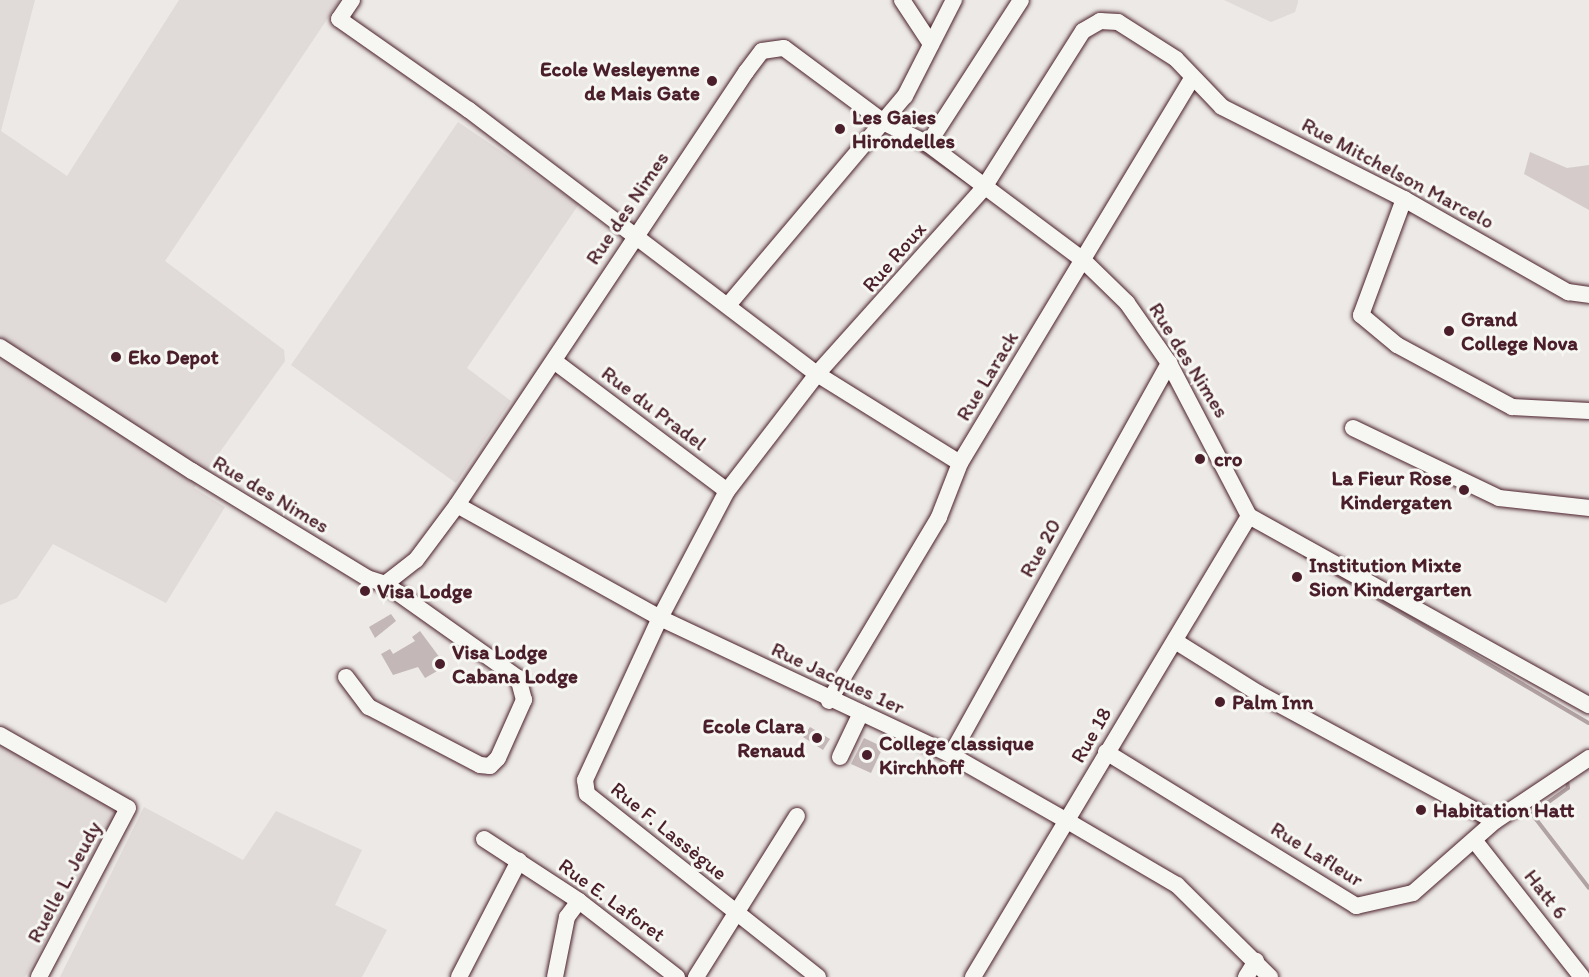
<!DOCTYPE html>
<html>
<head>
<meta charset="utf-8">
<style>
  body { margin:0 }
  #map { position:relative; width:1589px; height:977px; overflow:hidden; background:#ece9e6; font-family:Itim,sans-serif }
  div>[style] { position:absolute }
  .built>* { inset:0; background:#e0dad8 }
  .green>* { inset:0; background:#d4cbca }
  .stream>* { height:4px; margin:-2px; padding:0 2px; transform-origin:2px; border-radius:2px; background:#b1a2a3 }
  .building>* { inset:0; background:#c4b7b7 }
  .roads { filter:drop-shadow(0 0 2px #4a1f2b) drop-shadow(0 0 2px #4a1f2b) }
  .minor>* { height:16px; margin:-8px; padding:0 8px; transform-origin:8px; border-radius:8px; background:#f6f6f2 }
  .dots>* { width:16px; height:16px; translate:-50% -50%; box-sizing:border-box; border:3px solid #f6f6f2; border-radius:50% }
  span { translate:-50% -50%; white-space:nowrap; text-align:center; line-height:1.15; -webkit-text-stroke:6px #f6f6f2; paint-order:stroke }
  .poi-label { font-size:21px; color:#4a1f2b; font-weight:700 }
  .right { translate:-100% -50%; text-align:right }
  .left { translate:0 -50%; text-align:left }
  .street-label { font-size:21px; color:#4a1f2b }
</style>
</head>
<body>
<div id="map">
  <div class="built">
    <div style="clip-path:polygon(0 0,35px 0,1px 131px,67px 176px,179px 0,340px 0,165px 261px,284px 350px,285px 361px,194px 488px,225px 507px,166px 603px,53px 544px,17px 598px,0 605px)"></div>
    <div style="clip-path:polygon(1224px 0,1298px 0,1298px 2px,1295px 12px,1271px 22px)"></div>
    <div style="clip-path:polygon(458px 122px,579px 204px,467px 368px,511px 401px,456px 483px,291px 365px)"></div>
    <div style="clip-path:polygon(0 742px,119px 809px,25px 977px,0 977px)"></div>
    <div style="clip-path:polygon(144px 807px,243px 860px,276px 811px,362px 850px,335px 905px,387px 930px,362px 977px,60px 977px)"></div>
  </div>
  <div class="green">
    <div style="clip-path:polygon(1530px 152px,1567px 168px,1589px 165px,1589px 210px,1524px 174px)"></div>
  </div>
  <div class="stream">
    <div style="left:913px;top:145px;width:75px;rotate:34.1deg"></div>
    <div style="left:1305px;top:556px;width:329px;rotate:30.5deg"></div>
    <div style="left:1567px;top:780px;width:8px;rotate:83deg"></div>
    <div style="left:1568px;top:788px;width:44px;rotate:144.2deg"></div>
    <div style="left:1532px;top:814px;width:93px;rotate:52.4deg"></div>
  </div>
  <div class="building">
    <div style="clip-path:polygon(391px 614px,396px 621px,375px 638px,369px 627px)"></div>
    <div style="clip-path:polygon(420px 631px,446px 666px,425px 678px,418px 667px,393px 675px,381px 654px,390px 649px,393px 654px,415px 641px,412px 637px)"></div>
    <div style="clip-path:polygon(810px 727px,830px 739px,823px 750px,803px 737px)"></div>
    <div style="clip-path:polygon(864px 738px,883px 747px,871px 773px,851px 764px)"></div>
  </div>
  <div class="roads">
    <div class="minor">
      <div style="left:352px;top:0;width:23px;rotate:124deg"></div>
      <div style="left:339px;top:19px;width:159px;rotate:35deg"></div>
      <div style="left:469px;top:110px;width:437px;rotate:37.2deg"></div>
      <div style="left:817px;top:374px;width:168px;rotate:31.9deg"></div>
      <div style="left:902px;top:0;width:53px;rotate:56.6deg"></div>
      <div style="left:928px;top:144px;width:171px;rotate:-57.1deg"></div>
      <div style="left:1404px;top:199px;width:124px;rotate:110.3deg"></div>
      <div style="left:1361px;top:315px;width:47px;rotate:39.8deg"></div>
      <div style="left:1397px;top:345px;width:131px;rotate:28.3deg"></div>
      <div style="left:1512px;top:407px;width:77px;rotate:3deg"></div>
      <div style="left:729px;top:304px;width:272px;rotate:-49.8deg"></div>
      <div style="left:905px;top:96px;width:108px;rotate:-63deg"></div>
      <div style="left:0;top:347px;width:229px;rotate:32.9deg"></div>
      <div style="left:192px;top:471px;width:205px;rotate:31.4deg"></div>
      <div style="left:367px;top:578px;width:19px;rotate:18deg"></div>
      <div style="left:385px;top:584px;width:39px;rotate:-38deg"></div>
      <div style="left:416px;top:560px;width:69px;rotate:-53.3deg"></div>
      <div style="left:457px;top:505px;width:521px;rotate:-56.28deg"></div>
      <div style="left:746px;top:72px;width:26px;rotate:-53deg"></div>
      <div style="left:762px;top:51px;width:22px;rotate:-8deg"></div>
      <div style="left:784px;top:48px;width:126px;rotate:36.6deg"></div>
      <div style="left:885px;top:123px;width:48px;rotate:26deg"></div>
      <div style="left:928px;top:144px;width:194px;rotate:36.8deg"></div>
      <div style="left:1083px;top:260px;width:62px;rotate:44.3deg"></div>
      <div style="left:1127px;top:303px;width:73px;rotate:55deg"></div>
      <div style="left:1169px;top:363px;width:173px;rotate:62.4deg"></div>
      <div style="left:554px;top:361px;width:216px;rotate:36.9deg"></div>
      <div style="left:1353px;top:428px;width:162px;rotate:25.6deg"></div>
      <div style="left:1499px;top:498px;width:91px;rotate:6.3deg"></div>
      <div style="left:457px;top:505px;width:232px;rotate:29.1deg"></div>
      <div style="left:660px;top:618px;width:322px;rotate:25.2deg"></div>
      <div style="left:951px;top:755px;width:136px;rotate:29.6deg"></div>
      <div style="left:1069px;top:822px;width:125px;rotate:30.3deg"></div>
      <div style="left:1177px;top:885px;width:131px;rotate:44.7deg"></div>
      <div style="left:1249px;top:516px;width:389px;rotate:29.1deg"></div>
      <div style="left:1175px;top:641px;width:98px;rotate:32.1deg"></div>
      <div style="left:1258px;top:693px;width:269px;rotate:28.4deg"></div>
      <div style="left:346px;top:677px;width:38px;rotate:53deg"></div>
      <div style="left:369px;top:707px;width:125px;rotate:27.6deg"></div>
      <div style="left:480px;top:765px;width:10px;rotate:6deg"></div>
      <div style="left:490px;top:766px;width:11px;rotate:-45deg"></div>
      <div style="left:498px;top:758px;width:64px;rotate:-65.9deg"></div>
      <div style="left:524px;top:700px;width:23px;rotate:-105deg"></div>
      <div style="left:518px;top:678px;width:163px;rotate:-144.7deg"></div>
      <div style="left:829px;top:701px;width:214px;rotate:-59.1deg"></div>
      <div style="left:939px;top:517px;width:58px;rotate:-68.7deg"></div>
      <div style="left:960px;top:463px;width:449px;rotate:-58.9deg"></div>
      <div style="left:0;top:735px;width:147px;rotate:29.7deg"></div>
      <div style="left:128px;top:808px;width:191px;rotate:117.8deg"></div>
      <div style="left:1106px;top:752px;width:294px;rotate:31.6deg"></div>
      <div style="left:1356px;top:906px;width:58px;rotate:-12.8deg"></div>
      <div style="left:1413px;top:893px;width:109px;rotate:-41.3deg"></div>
      <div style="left:1495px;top:821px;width:113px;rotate:-33.8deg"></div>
      <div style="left:951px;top:755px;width:449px;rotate:-60.9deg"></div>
      <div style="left:840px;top:757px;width:49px;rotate:-64.5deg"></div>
      <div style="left:484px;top:839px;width:113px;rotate:33.1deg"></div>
      <div style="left:579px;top:901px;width:124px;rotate:37.8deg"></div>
      <div style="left:1474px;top:840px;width:174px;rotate:51.8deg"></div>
      <div style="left:459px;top:977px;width:131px;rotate:-62.7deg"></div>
      <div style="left:555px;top:977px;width:61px;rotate:-78.7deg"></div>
      <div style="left:567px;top:917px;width:20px;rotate:-53deg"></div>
      <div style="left:696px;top:977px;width:190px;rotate:-57.9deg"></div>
      <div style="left:818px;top:977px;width:295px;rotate:-141.6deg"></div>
      <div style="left:587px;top:794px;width:14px;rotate:-98deg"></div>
      <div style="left:585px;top:780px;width:179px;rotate:-65.2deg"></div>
      <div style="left:660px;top:618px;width:144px;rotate:-62.2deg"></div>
      <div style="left:727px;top:491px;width:148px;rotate:-52.4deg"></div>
      <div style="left:817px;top:374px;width:249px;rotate:-48.1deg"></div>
      <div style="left:983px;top:189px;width:187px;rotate:-57.7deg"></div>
      <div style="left:1083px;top:31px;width:20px;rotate:-30deg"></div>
      <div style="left:1100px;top:21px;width:18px;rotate:3deg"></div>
      <div style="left:1118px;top:22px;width:69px;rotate:32.5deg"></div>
      <div style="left:1176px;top:59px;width:66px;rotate:46.2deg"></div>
      <div style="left:1222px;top:107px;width:204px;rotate:26.8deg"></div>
      <div style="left:1404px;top:199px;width:189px;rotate:29.6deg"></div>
      <div style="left:1568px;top:292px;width:21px;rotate:8deg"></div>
      <div style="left:973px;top:977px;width:537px;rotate:-59.09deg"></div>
      <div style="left:1246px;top:977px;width:19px;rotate:-58deg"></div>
    </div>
  </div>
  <div class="dots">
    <div style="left:712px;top:81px;background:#4a1f2b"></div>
    <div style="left:840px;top:129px;background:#4a1f2b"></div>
    <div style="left:1449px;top:331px;background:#4a1f2b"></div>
    <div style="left:116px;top:357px;background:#4a1f2b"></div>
    <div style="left:1200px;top:459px;background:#4a1f2b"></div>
    <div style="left:1464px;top:490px;background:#4a1f2b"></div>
    <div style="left:1297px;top:577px;background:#4a1f2b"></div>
    <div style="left:365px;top:591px;background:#4a1f2b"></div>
    <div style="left:440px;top:664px;background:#4a1f2b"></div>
    <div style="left:1220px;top:702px;background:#4a1f2b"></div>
    <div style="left:817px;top:738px;background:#4a1f2b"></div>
    <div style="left:867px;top:755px;background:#4a1f2b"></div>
    <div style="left:1421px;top:810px;background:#4a1f2b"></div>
  </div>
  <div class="poi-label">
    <span class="right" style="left:700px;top:81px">Ecole Wesleyenne<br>de Mais Gate</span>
    <span class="left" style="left:852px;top:129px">Les Gaies<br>Hirondelles</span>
    <span class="left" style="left:1461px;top:331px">Grand<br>College Nova</span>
    <span class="left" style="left:128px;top:357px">Eko Depot</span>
    <span class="left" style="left:1214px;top:459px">cro</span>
    <span class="right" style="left:1452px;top:490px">La Fieur Rose<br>Kindergaten</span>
    <span class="left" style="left:1309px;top:577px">Institution Mixte<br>Sion Kindergarten</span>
    <span class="left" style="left:377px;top:591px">Visa Lodge</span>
    <span class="left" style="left:452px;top:664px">Visa Lodge<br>Cabana Lodge</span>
    <span class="left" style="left:1232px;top:702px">Palm Inn</span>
    <span class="right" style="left:805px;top:738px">Ecole Clara<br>Renaud</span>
    <span class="left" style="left:879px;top:755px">College classique<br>Kirchhoff</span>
    <span class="left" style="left:1433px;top:810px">Habitation Hatt</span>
  </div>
  <div class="street-label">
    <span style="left:1398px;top:173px;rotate:28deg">Rue Mitchelson Marcelo</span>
    <span style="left:627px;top:208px;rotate:-56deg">Rue des Nimes</span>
    <span style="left:894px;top:257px;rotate:-49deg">Rue Roux</span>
    <span style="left:1189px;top:360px;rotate:58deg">Rue des Nimes</span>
    <span style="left:987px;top:376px;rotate:-59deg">Rue Larack</span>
    <span style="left:654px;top:408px;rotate:37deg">Rue du Pradel</span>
    <span style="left:271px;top:494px;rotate:31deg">Rue des Nimes</span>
    <span style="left:1040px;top:548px;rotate:-61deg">Rue 20</span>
    <span style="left:838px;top:678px;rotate:25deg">Rue Jacques 1er</span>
    <span style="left:1091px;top:735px;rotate:-60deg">Rue 18</span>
    <span style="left:669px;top:831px;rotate:39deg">Rue F. Lassègue</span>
    <span style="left:1317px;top:854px;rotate:32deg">Rue Lafleur</span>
    <span style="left:64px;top:882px;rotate:-62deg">Ruelle L. Jeudy</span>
    <span style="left:1546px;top:894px;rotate:52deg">Hatt 6</span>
    <span style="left:612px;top:900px;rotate:36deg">Rue E. Laforet</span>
  </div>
</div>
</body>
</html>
